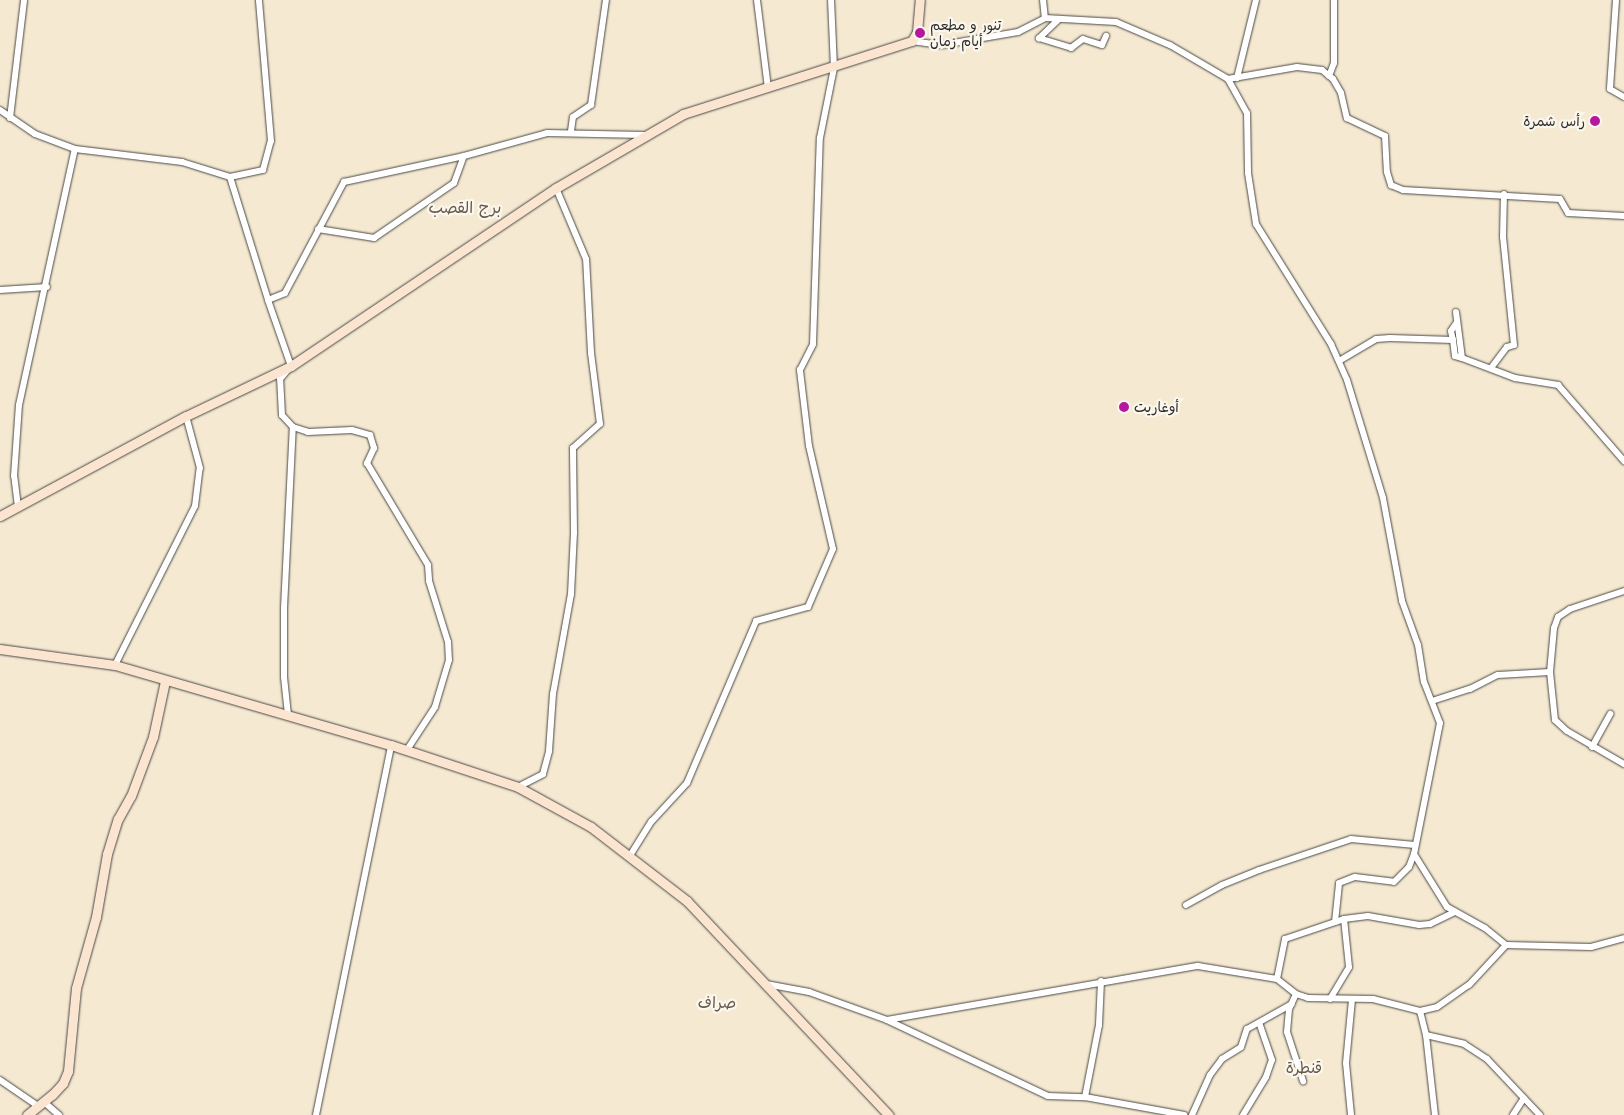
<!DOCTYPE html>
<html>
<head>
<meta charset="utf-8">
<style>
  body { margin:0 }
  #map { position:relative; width:1624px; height:1115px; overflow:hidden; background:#f5e9d2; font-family:"Shantell Sans","Playpen Sans Arabic",sans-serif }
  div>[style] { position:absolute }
  .roads { filter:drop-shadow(0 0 1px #494844) drop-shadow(0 0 1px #494844) }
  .street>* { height:6px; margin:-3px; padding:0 3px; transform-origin:3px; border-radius:3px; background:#fff }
  .secondary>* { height:9px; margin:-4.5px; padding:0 4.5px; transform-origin:4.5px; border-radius:4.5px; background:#fce5d0 }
  .dots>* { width:14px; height:14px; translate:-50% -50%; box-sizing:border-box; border:2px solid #fbf7ec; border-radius:50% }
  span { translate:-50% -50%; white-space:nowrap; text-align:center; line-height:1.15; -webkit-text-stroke:4.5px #fbf7ec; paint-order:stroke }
  .poi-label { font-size:14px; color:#2b2b2b }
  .left { translate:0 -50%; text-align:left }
  .right { translate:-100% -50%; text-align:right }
  .quarter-label { font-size:16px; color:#65584e }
</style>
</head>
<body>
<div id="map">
  <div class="roads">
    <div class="street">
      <div style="left:757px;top:0;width:89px;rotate:82.9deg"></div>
      <div style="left:1043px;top:0;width:18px;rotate:84deg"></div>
      <div style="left:1616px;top:0;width:89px;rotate:93.9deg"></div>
      <div style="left:1610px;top:89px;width:16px;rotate:30deg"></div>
      <div style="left:1059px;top:19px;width:28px;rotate:136deg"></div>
      <div style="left:1039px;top:38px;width:34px;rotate:17deg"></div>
      <div style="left:1071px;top:48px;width:15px;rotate:-37deg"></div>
      <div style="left:1083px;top:39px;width:20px;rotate:18deg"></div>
      <div style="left:1102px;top:45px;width:10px;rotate:-66deg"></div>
      <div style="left:912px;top:41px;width:30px;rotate:8deg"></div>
      <div style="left:942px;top:45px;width:77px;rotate:-9.7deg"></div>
      <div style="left:1018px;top:32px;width:30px;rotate:-27deg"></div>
      <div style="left:1045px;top:18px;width:71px;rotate:3.2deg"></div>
      <div style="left:1116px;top:22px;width:59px;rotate:23.1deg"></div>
      <div style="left:1170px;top:45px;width:67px;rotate:30.4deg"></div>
      <div style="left:1228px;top:79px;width:39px;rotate:61deg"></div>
      <div style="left:1247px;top:113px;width:60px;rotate:89deg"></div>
      <div style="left:1248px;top:173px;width:52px;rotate:81.1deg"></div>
      <div style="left:1256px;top:224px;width:142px;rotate:58deg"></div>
      <div style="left:1331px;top:344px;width:39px;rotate:66deg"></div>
      <div style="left:1347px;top:380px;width:123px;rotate:73deg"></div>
      <div style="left:1383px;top:498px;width:105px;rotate:79.5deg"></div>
      <div style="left:1402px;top:601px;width:47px;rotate:70deg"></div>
      <div style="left:1418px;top:645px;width:37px;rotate:81deg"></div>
      <div style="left:1424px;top:682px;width:44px;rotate:68.7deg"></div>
      <div style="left:1440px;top:723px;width:134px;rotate:101.2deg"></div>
      <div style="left:1414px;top:854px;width:62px;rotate:58.1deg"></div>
      <div style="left:1447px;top:907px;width:43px;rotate:28.9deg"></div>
      <div style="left:1485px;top:928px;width:27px;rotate:39deg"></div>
      <div style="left:1329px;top:76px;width:14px;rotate:-69deg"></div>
      <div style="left:1334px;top:63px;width:63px;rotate:-90deg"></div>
      <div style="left:1237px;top:78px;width:80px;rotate:-76.3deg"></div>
      <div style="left:1228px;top:79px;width:70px;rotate:-9.9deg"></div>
      <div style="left:1297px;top:67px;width:25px;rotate:7deg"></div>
      <div style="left:1322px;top:70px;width:14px;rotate:39deg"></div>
      <div style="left:1333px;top:79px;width:16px;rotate:60deg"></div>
      <div style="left:1341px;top:93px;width:26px;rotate:77deg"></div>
      <div style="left:1347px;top:118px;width:42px;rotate:25.3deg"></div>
      <div style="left:1385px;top:136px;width:36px;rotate:87deg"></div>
      <div style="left:1387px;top:172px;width:14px;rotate:73deg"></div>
      <div style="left:1391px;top:185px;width:13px;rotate:23deg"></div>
      <div style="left:1403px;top:190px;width:157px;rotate:3.3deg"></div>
      <div style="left:1560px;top:199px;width:16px;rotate:60deg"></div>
      <div style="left:1568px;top:213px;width:56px;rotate:3.1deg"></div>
      <div style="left:0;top:110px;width:42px;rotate:34.4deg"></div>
      <div style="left:35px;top:134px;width:43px;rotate:20.6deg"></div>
      <div style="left:75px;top:149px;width:108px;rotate:6.9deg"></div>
      <div style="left:182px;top:162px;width:50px;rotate:17.4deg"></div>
      <div style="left:230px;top:177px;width:129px;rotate:72.8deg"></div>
      <div style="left:10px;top:118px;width:119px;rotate:-83.2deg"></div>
      <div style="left:571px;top:131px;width:14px;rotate:-82deg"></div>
      <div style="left:573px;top:117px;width:22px;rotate:-34deg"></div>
      <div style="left:591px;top:105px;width:106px;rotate:-81.9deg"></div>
      <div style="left:230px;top:177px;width:34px;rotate:-12deg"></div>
      <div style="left:263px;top:170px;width:30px;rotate:-75deg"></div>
      <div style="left:271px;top:141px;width:142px;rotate:-94.9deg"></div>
      <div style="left:318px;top:229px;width:57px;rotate:9.1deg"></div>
      <div style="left:374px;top:238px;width:97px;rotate:-34.5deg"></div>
      <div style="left:454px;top:183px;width:29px;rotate:-70deg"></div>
      <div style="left:0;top:290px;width:47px;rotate:-3.7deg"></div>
      <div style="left:1456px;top:312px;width:46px;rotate:82.6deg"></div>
      <div style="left:1462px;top:358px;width:57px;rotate:20.7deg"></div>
      <div style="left:1515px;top:378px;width:44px;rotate:9.2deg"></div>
      <div style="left:1558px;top:385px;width:101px;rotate:49deg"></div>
      <div style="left:1453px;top:340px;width:9px;rotate:-103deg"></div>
      <div style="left:1451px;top:331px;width:11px;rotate:-56deg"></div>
      <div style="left:1339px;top:361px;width:43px;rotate:-30.7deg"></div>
      <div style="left:1376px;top:339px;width:14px;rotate:-4deg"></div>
      <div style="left:1390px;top:338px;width:63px;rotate:1.8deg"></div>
      <div style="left:1453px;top:340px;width:16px;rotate:83deg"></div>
      <div style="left:1455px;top:356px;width:7px;rotate:16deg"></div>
      <div style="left:1491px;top:368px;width:26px;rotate:-53deg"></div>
      <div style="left:1507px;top:347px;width:7px;rotate:-16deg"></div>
      <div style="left:1514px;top:345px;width:109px;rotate:-95.8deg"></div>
      <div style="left:1503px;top:237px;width:43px;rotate:-88.7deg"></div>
      <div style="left:293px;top:427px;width:16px;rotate:18deg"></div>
      <div style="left:308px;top:432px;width:44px;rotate:-2.6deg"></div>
      <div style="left:352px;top:430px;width:19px;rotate:16deg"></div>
      <div style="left:370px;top:435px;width:14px;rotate:73deg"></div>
      <div style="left:374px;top:448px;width:17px;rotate:115deg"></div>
      <div style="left:367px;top:463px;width:119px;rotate:59.1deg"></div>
      <div style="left:428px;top:565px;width:16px;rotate:86deg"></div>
      <div style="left:429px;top:581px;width:64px;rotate:72.7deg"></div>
      <div style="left:448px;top:642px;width:18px;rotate:87deg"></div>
      <div style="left:449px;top:660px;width:49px;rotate:106.6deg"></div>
      <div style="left:435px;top:707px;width:51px;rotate:123.1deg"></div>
      <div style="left:18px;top:507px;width:31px;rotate:-97deg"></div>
      <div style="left:14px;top:476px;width:71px;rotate:-86deg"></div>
      <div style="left:19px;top:405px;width:262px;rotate:-77.7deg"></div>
      <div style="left:115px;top:665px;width:178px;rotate:-63.3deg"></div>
      <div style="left:195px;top:506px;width:38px;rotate:-83deg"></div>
      <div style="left:200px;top:468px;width:54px;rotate:-105.1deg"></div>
      <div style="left:1550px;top:672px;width:48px;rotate:84.1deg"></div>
      <div style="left:1555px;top:720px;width:16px;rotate:43deg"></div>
      <div style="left:1567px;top:731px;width:66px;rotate:30.1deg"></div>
      <div style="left:1432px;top:701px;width:40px;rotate:-18deg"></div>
      <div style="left:1470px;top:689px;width:31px;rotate:-27deg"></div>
      <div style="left:1498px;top:675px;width:52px;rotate:-3.3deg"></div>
      <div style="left:1550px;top:672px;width:44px;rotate:-84.8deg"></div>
      <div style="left:1554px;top:628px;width:12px;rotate:-70deg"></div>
      <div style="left:1558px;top:617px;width:14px;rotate:-34deg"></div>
      <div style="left:1570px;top:609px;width:57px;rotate:-18.4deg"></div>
      <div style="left:288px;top:715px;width:38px;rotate:-96deg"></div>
      <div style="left:284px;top:677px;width:69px;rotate:-90deg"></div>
      <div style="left:284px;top:608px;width:181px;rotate:-87.2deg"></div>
      <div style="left:293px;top:427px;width:16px;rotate:-133deg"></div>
      <div style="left:282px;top:415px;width:36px;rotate:-93deg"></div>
      <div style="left:280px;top:379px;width:17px;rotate:-50deg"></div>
      <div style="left:291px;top:366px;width:70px;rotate:-109.2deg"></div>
      <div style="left:268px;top:300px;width:18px;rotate:-22deg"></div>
      <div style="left:285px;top:293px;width:126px;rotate:-62deg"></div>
      <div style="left:344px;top:182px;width:123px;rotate:-12.2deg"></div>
      <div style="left:464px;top:156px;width:86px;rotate:-15.5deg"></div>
      <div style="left:547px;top:133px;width:97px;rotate:1.2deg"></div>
      <div style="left:1592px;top:747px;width:38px;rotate:-61deg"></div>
      <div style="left:518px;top:787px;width:28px;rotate:-27deg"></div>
      <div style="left:543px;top:774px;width:24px;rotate:-75deg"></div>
      <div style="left:549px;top:751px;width:57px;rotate:-86deg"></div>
      <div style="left:553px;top:694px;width:102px;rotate:-79.8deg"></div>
      <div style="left:571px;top:594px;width:61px;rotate:-87.2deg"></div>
      <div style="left:574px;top:533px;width:85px;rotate:-90.7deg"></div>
      <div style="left:573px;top:448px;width:36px;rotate:-42deg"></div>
      <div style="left:600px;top:424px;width:72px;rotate:-97.2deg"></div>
      <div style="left:591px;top:353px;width:94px;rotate:-93deg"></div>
      <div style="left:586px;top:259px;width:77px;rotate:-112.9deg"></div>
      <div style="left:631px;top:854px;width:39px;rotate:-58deg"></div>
      <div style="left:652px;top:821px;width:52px;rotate:-47.4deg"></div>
      <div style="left:687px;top:783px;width:176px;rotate:-66.9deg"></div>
      <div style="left:756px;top:621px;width:54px;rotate:-15.1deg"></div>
      <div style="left:808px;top:607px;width:63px;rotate:-66.7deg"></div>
      <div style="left:833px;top:549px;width:106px;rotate:-103.1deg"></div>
      <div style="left:809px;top:446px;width:77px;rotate:-96.8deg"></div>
      <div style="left:800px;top:370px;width:29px;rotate:-63deg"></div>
      <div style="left:813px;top:344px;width:206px;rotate:-88.1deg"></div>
      <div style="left:820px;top:138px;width:71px;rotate:-78.7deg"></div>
      <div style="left:834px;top:68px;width:68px;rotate:-92.5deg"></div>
      <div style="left:1186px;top:905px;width:41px;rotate:-29.1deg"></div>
      <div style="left:1222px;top:885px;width:40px;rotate:-22deg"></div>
      <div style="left:1259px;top:870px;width:97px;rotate:-18.6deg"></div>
      <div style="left:1351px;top:839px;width:64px;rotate:5.4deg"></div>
      <div style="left:1335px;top:922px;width:39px;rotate:-84deg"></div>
      <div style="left:1339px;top:883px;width:17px;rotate:-21deg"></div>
      <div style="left:1355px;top:877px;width:39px;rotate:7deg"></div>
      <div style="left:1394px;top:882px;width:21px;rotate:-45deg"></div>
      <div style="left:1409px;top:867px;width:14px;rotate:-69deg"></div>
      <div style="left:1277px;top:979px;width:41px;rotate:-78.7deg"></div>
      <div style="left:1285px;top:939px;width:62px;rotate:-18.7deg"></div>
      <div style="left:1344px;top:919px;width:24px;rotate:-7deg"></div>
      <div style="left:1368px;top:916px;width:52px;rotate:10deg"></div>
      <div style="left:1419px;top:925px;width:11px;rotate:-5deg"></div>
      <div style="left:1430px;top:924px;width:28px;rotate:-26deg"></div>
      <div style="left:766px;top:984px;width:44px;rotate:10.5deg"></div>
      <div style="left:809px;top:992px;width:83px;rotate:19.7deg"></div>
      <div style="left:887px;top:1020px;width:316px;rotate:-9.9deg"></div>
      <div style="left:1198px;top:966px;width:80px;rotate:9.3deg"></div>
      <div style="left:1277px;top:979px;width:24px;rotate:38deg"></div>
      <div style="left:1296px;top:994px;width:13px;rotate:18deg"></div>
      <div style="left:1308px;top:998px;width:65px;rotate:0.9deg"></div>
      <div style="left:1373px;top:999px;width:49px;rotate:14.3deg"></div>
      <div style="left:1420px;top:1011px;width:17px;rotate:-13deg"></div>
      <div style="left:1437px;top:1007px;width:39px;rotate:-35deg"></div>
      <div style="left:1469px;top:985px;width:54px;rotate:-47.2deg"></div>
      <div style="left:1506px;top:945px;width:85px;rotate:1.3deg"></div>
      <div style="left:1591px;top:947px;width:34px;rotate:-15deg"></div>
      <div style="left:1296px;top:994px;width:17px;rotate:115deg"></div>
      <div style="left:1289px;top:1009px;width:23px;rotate:95deg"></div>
      <div style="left:1287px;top:1032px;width:52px;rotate:71.9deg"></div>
      <div style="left:1330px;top:999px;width:37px;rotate:-59deg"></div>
      <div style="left:1349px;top:967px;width:48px;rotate:-95.9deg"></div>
      <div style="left:1420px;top:1011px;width:25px;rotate:76deg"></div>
      <div style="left:1426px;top:1035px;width:81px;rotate:83.6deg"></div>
      <div style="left:887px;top:1020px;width:178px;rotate:25.3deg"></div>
      <div style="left:1048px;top:1096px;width:37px;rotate:2deg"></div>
      <div style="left:1085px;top:1097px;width:101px;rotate:10.3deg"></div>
      <div style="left:1426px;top:1035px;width:39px;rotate:13deg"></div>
      <div style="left:1464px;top:1044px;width:27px;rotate:33deg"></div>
      <div style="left:1487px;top:1059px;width:77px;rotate:46.6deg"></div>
      <div style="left:0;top:1080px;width:46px;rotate:34.4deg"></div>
      <div style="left:1085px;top:1097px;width:73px;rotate:-79deg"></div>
      <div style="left:1099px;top:1025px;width:44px;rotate:-87.4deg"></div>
      <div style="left:44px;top:1102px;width:20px;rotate:41deg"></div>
      <div style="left:316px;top:1115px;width:378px;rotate:-78.5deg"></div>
      <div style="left:1192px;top:1115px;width:44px;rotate:-65.8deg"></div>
      <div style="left:1210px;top:1075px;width:20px;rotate:-53deg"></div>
      <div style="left:1222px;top:1059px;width:22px;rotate:-32deg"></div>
      <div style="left:1241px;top:1047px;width:19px;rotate:-72deg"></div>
      <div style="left:1247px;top:1029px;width:51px;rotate:-29.1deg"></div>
      <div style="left:1243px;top:1115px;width:44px;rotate:-58.8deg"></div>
      <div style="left:1266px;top:1077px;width:18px;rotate:-71deg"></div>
      <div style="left:1272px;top:1060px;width:39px;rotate:-109deg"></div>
      <div style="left:1351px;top:1115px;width:52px;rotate:-95.5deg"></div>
      <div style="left:1346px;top:1063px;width:64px;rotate:-84.6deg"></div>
      <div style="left:1513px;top:1115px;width:20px;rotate:-57deg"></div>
    </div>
    <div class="secondary">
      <div style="left:0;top:516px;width:211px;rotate:-28.3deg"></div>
      <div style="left:186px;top:416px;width:116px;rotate:-25.5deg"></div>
      <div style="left:291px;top:366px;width:319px;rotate:-33.9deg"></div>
      <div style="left:556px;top:188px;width:147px;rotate:-30.2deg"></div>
      <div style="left:683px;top:114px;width:240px;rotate:-17.7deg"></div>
      <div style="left:912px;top:41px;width:10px;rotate:-61deg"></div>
      <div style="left:917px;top:32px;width:32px;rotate:-85deg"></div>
      <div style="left:0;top:649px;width:116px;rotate:7.9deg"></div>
      <div style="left:115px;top:665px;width:287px;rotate:16.2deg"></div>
      <div style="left:391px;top:745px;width:134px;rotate:18.3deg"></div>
      <div style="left:518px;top:787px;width:83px;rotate:28.7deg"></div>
      <div style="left:591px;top:827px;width:121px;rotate:37.6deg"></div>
      <div style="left:687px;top:901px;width:294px;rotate:46.7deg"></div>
      <div style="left:27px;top:1115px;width:32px;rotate:-39deg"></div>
      <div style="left:52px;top:1095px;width:16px;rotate:-47deg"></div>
      <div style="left:63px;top:1083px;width:13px;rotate:-67deg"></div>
      <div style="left:68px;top:1071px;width:83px;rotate:-84.5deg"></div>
      <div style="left:76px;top:988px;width:74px;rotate:-74.3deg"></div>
      <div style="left:96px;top:917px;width:64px;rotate:-80.1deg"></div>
      <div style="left:107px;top:854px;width:37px;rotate:-73deg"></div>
      <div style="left:118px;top:819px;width:26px;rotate:-61deg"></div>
      <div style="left:131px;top:796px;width:63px;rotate:-69.6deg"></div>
      <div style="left:153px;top:737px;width:57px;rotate:-77.9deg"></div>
    </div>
  </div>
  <div class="dots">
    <div style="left:920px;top:33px;background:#b5179e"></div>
    <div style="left:1595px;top:121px;background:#b5179e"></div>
    <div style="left:1124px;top:407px;background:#b5179e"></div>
  </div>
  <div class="poi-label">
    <span class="left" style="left:930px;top:33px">تنور و مطعم<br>أيام زمان</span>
    <span class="right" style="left:1585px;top:121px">رأس شمرة</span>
    <span class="left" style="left:1134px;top:407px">أوغاريت</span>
  </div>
  <div class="quarter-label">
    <span style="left:465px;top:208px">برج القصب</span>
    <span style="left:717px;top:1003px">صراف</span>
    <span style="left:1304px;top:1068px">قنطرة</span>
  </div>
</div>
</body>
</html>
